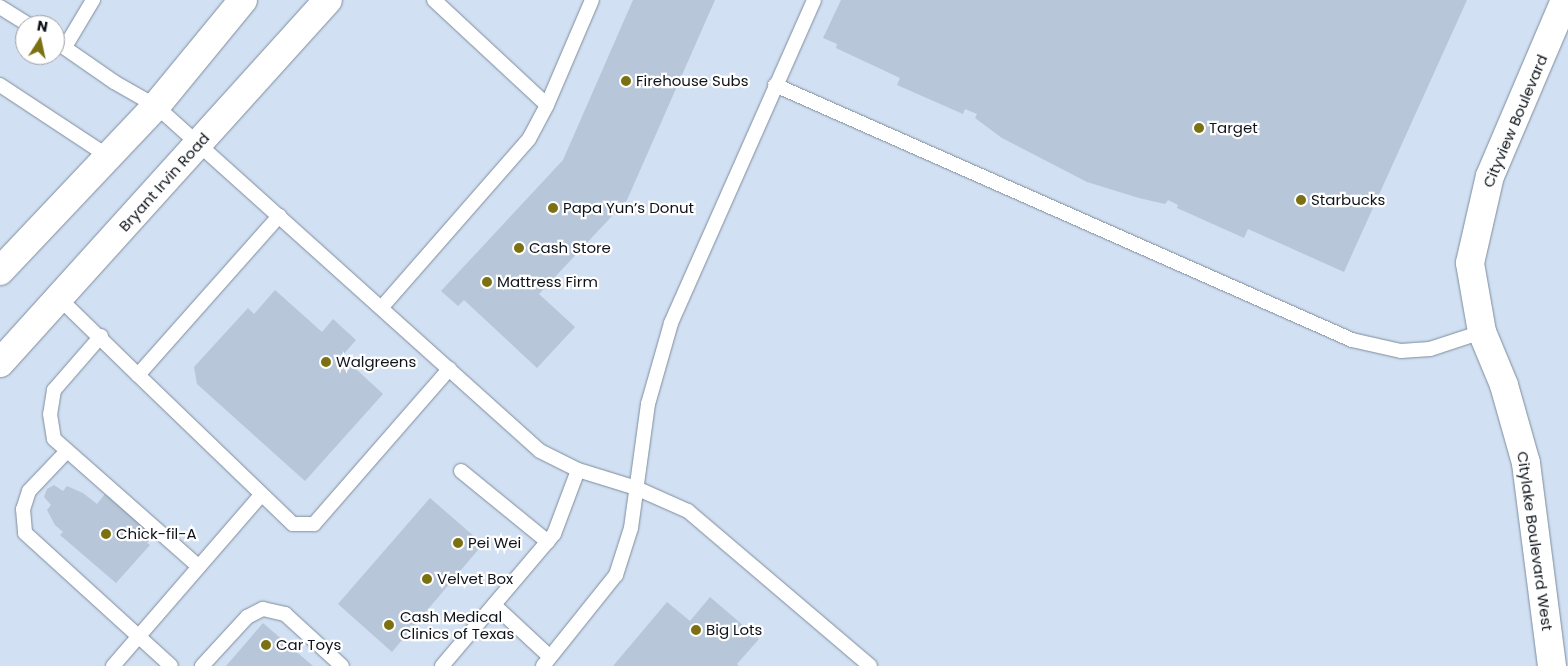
<!DOCTYPE html>
<html>
<head>
<meta charset="utf-8">
<style>
  body { margin:0 }
  #map { position:relative; width:1568px; height:666px; overflow:hidden; background:#d1e0f2; font-family:Poppins,sans-serif }
  div>[style] { position:absolute }
  .building>* { inset:0; background:#b7c6d8 }
  .roads { filter:drop-shadow(0 0 1px #7e8c9d) drop-shadow(0 0 1px #7e8c9d) }
  .lane>* { height:14px; margin:-7px; padding:0 7px; transform-origin:7px; border-radius:7px; background:#fff }
  .street>* { height:28px; margin:-14px; padding:0 14px; transform-origin:14px; border-radius:14px; background:#fff }
  .secondary>* { height:28px; margin:-14px; padding:0 14px; transform-origin:14px; border-radius:14px; background:#fff }
  .dots>* { width:14px; height:14px; translate:-50% -50%; box-sizing:border-box; border:2px solid #fff; border-radius:50% }
  span { translate:-50% -50%; white-space:nowrap; text-align:center; line-height:1.15; -webkit-text-stroke:4.5px #fff; paint-order:stroke }
  .poi-label { font-size:15px; color:#0f141a }
  .left { translate:0 -50%; text-align:left }
  .street-label { font-size:15px; color:#0f141a }
  .north { position:absolute; left:15px; top:15px; width:50px; height:50px; box-sizing:border-box; background:#fff; border:1px solid #9fa1a3; border-radius:50%; rotate:10deg; font-size:14px; font-weight:700; line-height:20px; text-align:center; color:#0f141a }
  .north::after { content:''; display:block; margin:auto; width:18px; height:22px; background:#7c7112; clip-path:polygon(50% 0,100% 100%,50% 72%,0 100%) }
</style>
</head>
<body>
<div id="map">
  <div class="building">
    <div style="clip-path:polygon(633px 0,715px 0,627px 200px,539px 294px,575px 327px,537px 368px,464px 300px,458px 306px,441px 291px,563px 160px)"></div>
    <div style="clip-path:polygon(841px 0,1467px 0,1344px 272px,1248px 229px,1244px 238px,1177px 208px,1178px 205px,1168px 200px,1165px 204px,1139px 198px,1087px 182px,1002px 138px,975px 118px,977px 114px,965px 109px,963px 114px,897px 85px,900px 78px,836px 48px,837px 44px,823px 38px)"></div>
    <div style="clip-path:polygon(275px 290px,322px 332px,333px 319px,356px 340px,342px 356px,383px 394px,305px 481px,197px 384px,194px 367px,248px 308px,254px 314px)"></div>
    <div style="clip-path:polygon(54px 485px,63px 491px,67px 486px,83px 493px,97px 504px,105px 494px,153px 535px,147px 543px,150px 545px,116px 583px,60px 535px,63px 532px,55px 525px,47px 510px,51px 505px,44px 497px,47px 489px)"></div>
    <div style="clip-path:polygon(430px 498px,483px 544px,392px 652px,338px 604px)"></div>
    <div style="clip-path:polygon(710px 597px,759px 639px,737px 664px,739px 666px,613px 666px,667px 602px,690px 621px)"></div>
    <div style="clip-path:polygon(263px 623px,313px 666px,226px 666px)"></div>
  </div>
  <div class="roads">
    <div class="lane">
      <div style="left:434px;top:0;width:154px;rotate:42.9deg"></div>
      <div style="left:547px;top:105px;width:114px;rotate:-66.8deg"></div>
      <div style="left:0;top:7px;width:34px;rotate:32deg"></div>
      <div style="left:55px;top:41px;width:72px;rotate:34.8deg"></div>
      <div style="left:114px;top:82px;width:48px;rotate:29.7deg"></div>
      <div style="left:156px;top:106px;width:516px;rotate:41.94deg"></div>
      <div style="left:540px;top:451px;width:42px;rotate:26.6deg"></div>
      <div style="left:578px;top:470px;width:61px;rotate:17.2deg"></div>
      <div style="left:636px;top:488px;width:57px;rotate:23.9deg"></div>
      <div style="left:688px;top:511px;width:239px;rotate:40.4deg"></div>
      <div style="left:65px;top:47px;width:55px;rotate:-59.2deg"></div>
      <div style="left:0;top:85px;width:131px;rotate:33.4deg"></div>
      <div style="left:775px;top:85px;width:631px;rotate:23.84deg"></div>
      <div style="left:1352px;top:340px;width:50px;rotate:12.7deg"></div>
      <div style="left:1401px;top:351px;width:29px;rotate:-4deg"></div>
      <div style="left:1430px;top:349px;width:55px;rotate:-18.1deg"></div>
      <div style="left:59px;top:298px;width:110px;rotate:44.3deg"></div>
      <div style="left:138px;top:375px;width:213px;rotate:-48.4deg"></div>
      <div style="left:382px;top:307px;width:223px;rotate:-48.8deg"></div>
      <div style="left:529px;top:139px;width:38px;rotate:-62deg"></div>
      <div style="left:101px;top:336px;width:72px;rotate:131deg"></div>
      <div style="left:54px;top:390px;width:24px;rotate:99deg"></div>
      <div style="left:50px;top:414px;width:25px;rotate:81deg"></div>
      <div style="left:54px;top:439px;width:192px;rotate:41.4deg"></div>
      <div style="left:138px;top:375px;width:215px;rotate:43.9deg"></div>
      <div style="left:293px;top:524px;width:21px"></div>
      <div style="left:314px;top:524px;width:206px;rotate:-48.9deg"></div>
      <div style="left:67px;top:451px;width:55px;rotate:133.5deg"></div>
      <div style="left:29px;top:491px;width:19px;rotate:108deg"></div>
      <div style="left:23px;top:509px;width:24px;rotate:85deg"></div>
      <div style="left:25px;top:533px;width:197px;rotate:42.3deg"></div>
      <div style="left:461px;top:471px;width:112px;rotate:39.2deg"></div>
      <div style="left:494px;top:605px;width:76px;rotate:42.9deg"></div>
      <div style="left:113px;top:666px;width:225px;rotate:-49.1deg"></div>
      <div style="left:202px;top:666px;width:67px;rotate:-47.4deg"></div>
      <div style="left:247px;top:617px;width:18px;rotate:-27deg"></div>
      <div style="left:263px;top:609px;width:23px;rotate:13deg"></div>
      <div style="left:285px;top:614px;width:77px;rotate:42.4deg"></div>
      <div style="left:442px;top:666px;width:173px;rotate:-49.7deg"></div>
      <div style="left:554px;top:534px;width:68px;rotate:-69.4deg"></div>
      <div style="left:543px;top:666px;width:117px;rotate:-51.3deg"></div>
      <div style="left:616px;top:575px;width:49px;rotate:-72.3deg"></div>
      <div style="left:631px;top:528px;width:125px;rotate:-82.2deg"></div>
      <div style="left:648px;top:404px;width:84px;rotate:-74.1deg"></div>
      <div style="left:671px;top:323px;width:353px;rotate:-66.1deg"></div>
    </div>
    <div class="street">
      <div style="left:1552px;top:666px;width:205px;rotate:-97.3deg"></div>
      <div style="left:1526px;top:463px;width:81px;rotate:-105.8deg"></div>
      <div style="left:1504px;top:385px;width:57px;rotate:-112.5deg"></div>
      <div style="left:1482px;top:332px;width:70px;rotate:-99.9deg"></div>
      <div style="left:1470px;top:263px;width:89px;rotate:-77.1deg"></div>
      <div style="left:1490px;top:176px;width:191px;rotate:-66.9deg"></div>
    </div>
    <div class="secondary">
      <div style="left:0;top:271px;width:227px;rotate:-46.6deg"></div>
      <div style="left:156px;top:106px;width:137px;rotate:-50.6deg"></div>
      <div style="left:0;top:363px;width:489px;rotate:-47.9deg"></div>
    </div>
  </div>
  <div class="dots">
    <div style="left:626px;top:81px;background:#7c7112"></div>
    <div style="left:1199px;top:128px;background:#7c7112"></div>
    <div style="left:1301px;top:200px;background:#7c7112"></div>
    <div style="left:553px;top:208px;background:#7c7112"></div>
    <div style="left:519px;top:248px;background:#7c7112"></div>
    <div style="left:487px;top:282px;background:#7c7112"></div>
    <div style="left:326px;top:362px;background:#7c7112"></div>
    <div style="left:106px;top:534px;background:#7c7112"></div>
    <div style="left:458px;top:543px;background:#7c7112"></div>
    <div style="left:427px;top:579px;background:#7c7112"></div>
    <div style="left:389px;top:625px;background:#7c7112"></div>
    <div style="left:696px;top:630px;background:#7c7112"></div>
    <div style="left:266px;top:645px;background:#7c7112"></div>
  </div>
  <div class="poi-label">
    <span class="left" style="left:636px;top:81px">Firehouse Subs</span>
    <span class="left" style="left:1209px;top:128px">Target</span>
    <span class="left" style="left:1311px;top:200px">Starbucks</span>
    <span class="left" style="left:563px;top:208px">Papa Yun’s Donut</span>
    <span class="left" style="left:529px;top:248px">Cash Store</span>
    <span class="left" style="left:497px;top:282px">Mattress Firm</span>
    <span class="left" style="left:336px;top:362px">Walgreens</span>
    <span class="left" style="left:116px;top:534px">Chick-fil-A</span>
    <span class="left" style="left:468px;top:543px">Pei Wei</span>
    <span class="left" style="left:437px;top:579px">Velvet Box</span>
    <span class="left" style="left:400px;top:625px">Cash Medical<br>Clinics of Texas</span>
    <span class="left" style="left:706px;top:630px">Big Lots</span>
    <span class="left" style="left:276px;top:645px">Car Toys</span>
  </div>
  <div class="street-label">
    <span style="left:1515px;top:121px;rotate:-67deg">Cityview Boulevard</span>
    <span style="left:164px;top:182px;rotate:-48deg">Bryant Irvin Road</span>
    <span style="left:1535px;top:541px;rotate:82deg">Citylake Boulevard West</span>
  </div>
  <div class="north">N</div>
</div>
</body>
</html>
